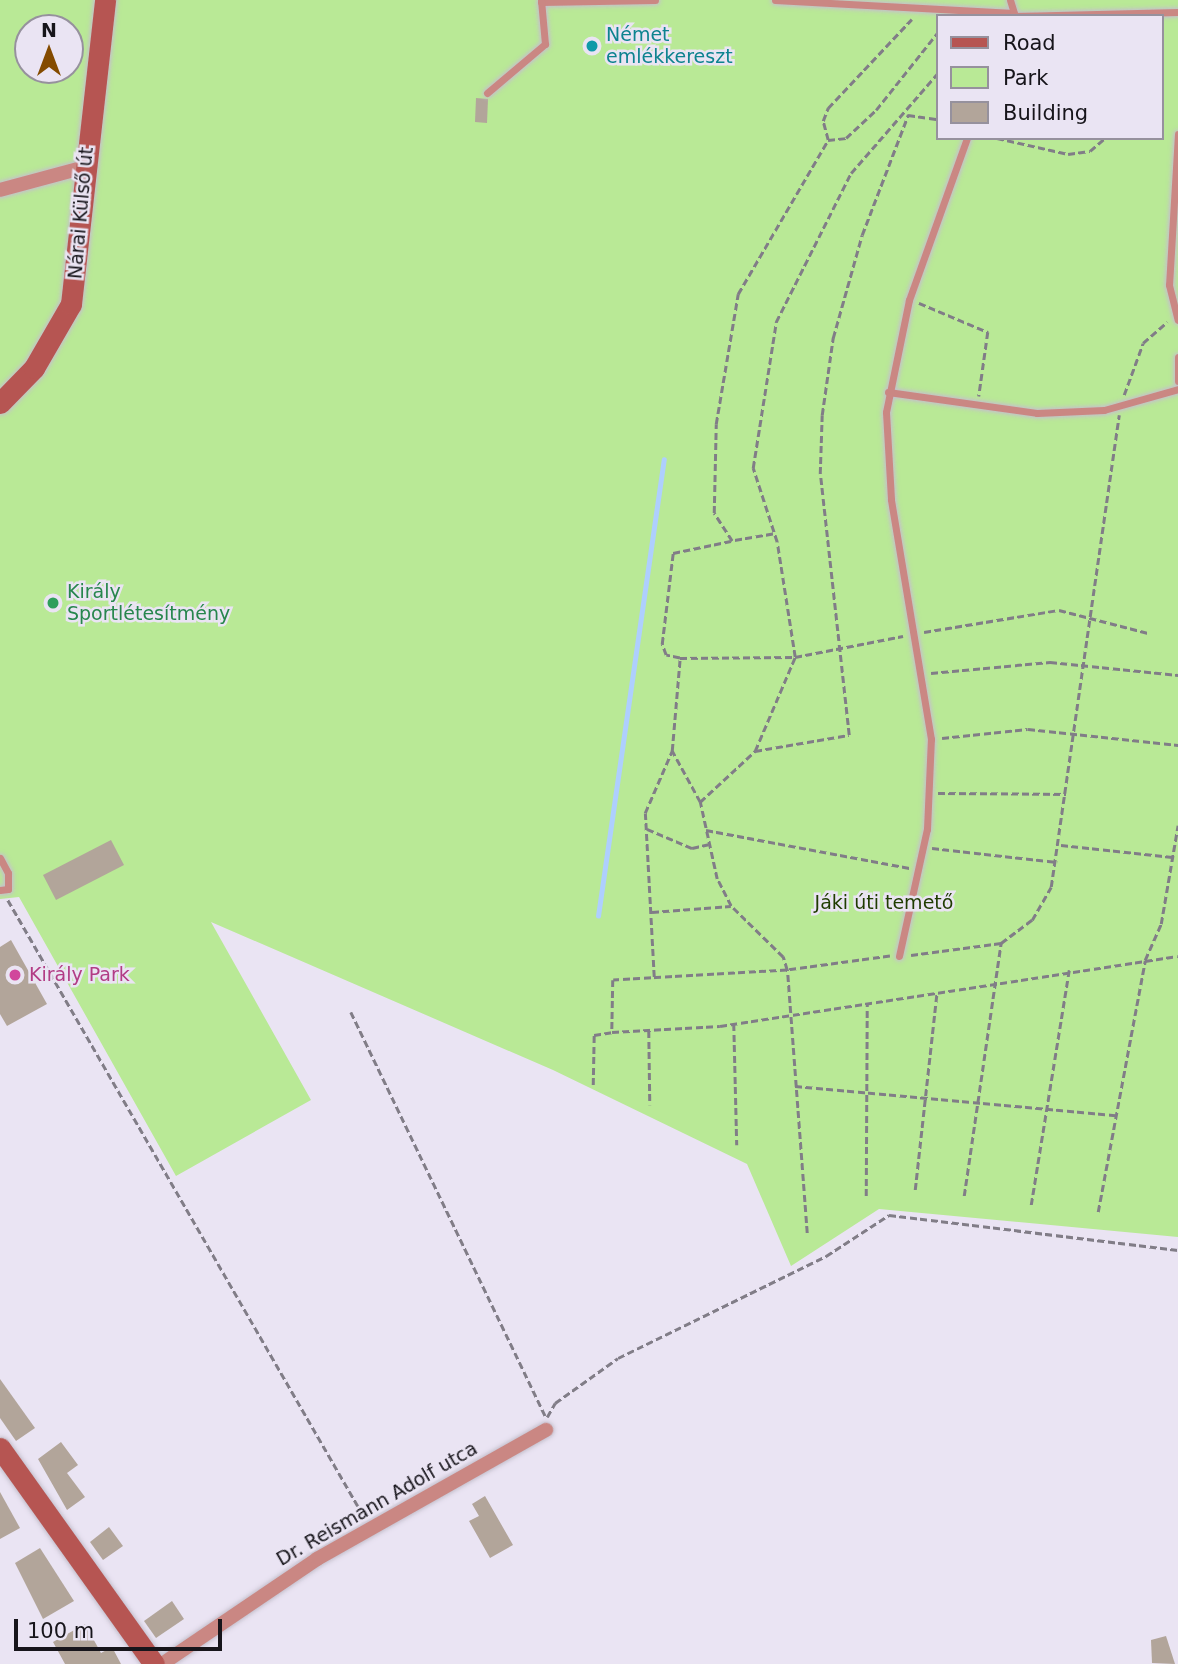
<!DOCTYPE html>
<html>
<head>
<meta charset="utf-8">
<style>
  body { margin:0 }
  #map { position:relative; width:1178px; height:1664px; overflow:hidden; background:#eae4f3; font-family:"DejaVu Sans",sans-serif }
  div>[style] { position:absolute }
  .green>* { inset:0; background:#b9e996 }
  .stream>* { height:4.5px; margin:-2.25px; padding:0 2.25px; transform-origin:2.25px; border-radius:2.25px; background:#aecffe }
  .building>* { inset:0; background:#b2a59a }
  .path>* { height:2.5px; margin-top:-1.25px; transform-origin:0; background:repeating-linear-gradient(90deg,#817d87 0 7px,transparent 0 10.5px) }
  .roads { filter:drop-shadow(0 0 2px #c4bfcc) drop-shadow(0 0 2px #c4bfcc) }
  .lane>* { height:7px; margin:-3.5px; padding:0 3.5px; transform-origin:3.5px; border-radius:3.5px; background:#ca8783 }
  .street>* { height:14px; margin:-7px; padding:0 7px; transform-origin:7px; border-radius:7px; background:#ca8783 }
  .secondary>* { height:21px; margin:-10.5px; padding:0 10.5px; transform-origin:10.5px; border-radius:10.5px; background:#b65552 }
  .dots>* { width:19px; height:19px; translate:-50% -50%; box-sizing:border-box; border:4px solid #eae4f3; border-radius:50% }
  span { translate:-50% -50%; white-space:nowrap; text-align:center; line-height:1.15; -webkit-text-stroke:5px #eae4f3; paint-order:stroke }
  .culture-label { font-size:19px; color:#0d838f }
  .left { translate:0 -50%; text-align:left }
  .street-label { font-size:19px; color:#17151b }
  .leisure-label { font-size:19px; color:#27864d }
  .park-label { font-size:19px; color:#1f3c00 }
  .hotel-label { font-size:19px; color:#b23c85 }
  .legend { position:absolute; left:936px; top:14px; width:228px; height:126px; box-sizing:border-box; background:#eae4f3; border:2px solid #96919d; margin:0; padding:9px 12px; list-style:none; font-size:21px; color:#17151b }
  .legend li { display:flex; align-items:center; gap:14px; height:35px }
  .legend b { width:35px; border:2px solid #96919d }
  .north { position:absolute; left:14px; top:14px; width:70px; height:70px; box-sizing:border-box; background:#eae4f3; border:2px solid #96919d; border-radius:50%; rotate:0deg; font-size:19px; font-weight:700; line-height:28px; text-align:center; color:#17151b }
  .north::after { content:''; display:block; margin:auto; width:24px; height:32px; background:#844b00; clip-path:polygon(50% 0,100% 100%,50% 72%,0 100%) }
  .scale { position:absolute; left:14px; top:1619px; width:208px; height:32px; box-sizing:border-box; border:4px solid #17151b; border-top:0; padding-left:9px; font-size:21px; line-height:24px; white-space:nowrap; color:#17151b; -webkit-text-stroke:5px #eae4f3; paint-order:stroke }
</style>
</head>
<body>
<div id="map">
  <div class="green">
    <div style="clip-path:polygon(evenodd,0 0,1178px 0,1178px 1237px,879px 1209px,791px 1266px,747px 1164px,553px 1070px,211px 922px,311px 1100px,176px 1176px,19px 897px,0 899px,0 0,938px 16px,1162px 16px,1162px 138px,938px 138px,938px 16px,0 0,28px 28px,70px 28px,70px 70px,28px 70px,28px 28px)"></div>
  </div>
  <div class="stream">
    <div style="left:598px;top:916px;width:461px;rotate:-81.8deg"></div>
  </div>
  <div class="building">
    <div style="clip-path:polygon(476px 98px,488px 99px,487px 123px,475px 122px)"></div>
    <div style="clip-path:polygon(111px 840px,124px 865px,56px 900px,43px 875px)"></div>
    <div style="clip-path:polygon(11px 940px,47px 1004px,7px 1026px,0 1014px,0 947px)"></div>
    <div style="clip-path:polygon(0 1379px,35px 1428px,16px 1441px,0 1418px)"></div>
    <div style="clip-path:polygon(61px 1442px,78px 1465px,67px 1473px,85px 1497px,67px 1510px,38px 1459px)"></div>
    <div style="clip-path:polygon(0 1492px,20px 1528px,0 1539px)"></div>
    <div style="clip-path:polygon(485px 1496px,513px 1545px,490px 1558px,469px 1521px,479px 1516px,472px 1504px)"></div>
    <div style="clip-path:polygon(109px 1527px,123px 1546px,103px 1560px,90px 1542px)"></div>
    <div style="clip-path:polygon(40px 1548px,74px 1601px,43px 1619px,15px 1563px)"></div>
    <div style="clip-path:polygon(172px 1601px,184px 1619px,156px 1638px,144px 1621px)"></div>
    <div style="clip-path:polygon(85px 1624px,101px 1653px,112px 1647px,121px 1664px,65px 1664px,53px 1642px)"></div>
    <div style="clip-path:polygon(1166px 1636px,1175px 1664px,1152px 1663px,1151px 1640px)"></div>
  </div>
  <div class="path">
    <div style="left:997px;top:138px;width:73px;rotate:12.7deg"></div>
    <div style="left:1068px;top:154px;width:22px;rotate:-8deg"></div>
    <div style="left:1090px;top:151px;width:20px;rotate:-41deg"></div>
    <div style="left:828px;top:140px;width:20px;rotate:-105deg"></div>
    <div style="left:823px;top:121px;width:14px;rotate:-69deg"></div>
    <div style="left:828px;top:108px;width:122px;rotate:-46.7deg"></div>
    <div style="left:919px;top:303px;width:75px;rotate:22.8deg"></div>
    <div style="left:988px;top:332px;width:65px;rotate:98deg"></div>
    <div style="left:1124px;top:395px;width:55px;rotate:-69.9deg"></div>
    <div style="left:1143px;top:343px;width:32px;rotate:-41deg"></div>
    <div style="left:773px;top:534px;width:42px;rotate:170.3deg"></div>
    <div style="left:732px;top:541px;width:33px;rotate:-123deg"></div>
    <div style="left:714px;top:513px;width:89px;rotate:-88.7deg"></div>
    <div style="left:716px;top:424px;width:132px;rotate:-80.4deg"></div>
    <div style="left:738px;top:294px;width:178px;rotate:-59.7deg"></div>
    <div style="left:828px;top:140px;width:18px;rotate:-6deg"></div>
    <div style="left:846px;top:138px;width:41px;rotate:-43deg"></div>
    <div style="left:876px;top:110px;width:100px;rotate:-51.5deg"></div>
    <div style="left:924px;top:632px;width:137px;rotate:-9.3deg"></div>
    <div style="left:1059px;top:610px;width:92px;rotate:14.5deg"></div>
    <div style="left:680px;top:658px;width:14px;rotate:-168deg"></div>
    <div style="left:666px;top:655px;width:12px;rotate:-110deg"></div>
    <div style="left:662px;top:644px;width:92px;rotate:-83.1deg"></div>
    <div style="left:673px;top:553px;width:59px;rotate:-11.7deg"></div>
    <div style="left:931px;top:673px;width:120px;rotate:-5.3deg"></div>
    <div style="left:1050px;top:662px;width:129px;rotate:5.8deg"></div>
    <div style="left:942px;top:738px;width:86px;rotate:-6deg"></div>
    <div style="left:1028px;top:729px;width:151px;rotate:6.1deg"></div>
    <div style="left:755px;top:751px;width:95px;rotate:-9.7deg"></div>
    <div style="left:849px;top:735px;width:263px;rotate:-96.3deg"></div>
    <div style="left:820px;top:474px;width:59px;rotate:-88.1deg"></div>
    <div style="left:822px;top:415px;width:78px;rotate:-81.9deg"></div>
    <div style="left:833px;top:338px;width:107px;rotate:-74.3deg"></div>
    <div style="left:862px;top:235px;width:129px;rotate:-69deg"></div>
    <div style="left:908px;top:115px;width:30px;rotate:8deg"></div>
    <div style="left:938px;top:793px;width:128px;rotate:0.4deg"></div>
    <div style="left:700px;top:802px;width:75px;rotate:-42.8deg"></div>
    <div style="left:755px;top:751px;width:102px;rotate:-66.9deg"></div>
    <div style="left:795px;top:657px;width:116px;rotate:-98.9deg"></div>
    <div style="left:777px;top:542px;width:78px;rotate:-108deg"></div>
    <div style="left:753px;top:468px;width:148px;rotate:-81deg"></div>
    <div style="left:776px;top:322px;width:167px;rotate:-63.3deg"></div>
    <div style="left:851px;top:173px;width:133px;rotate:-49deg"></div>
    <div style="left:647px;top:829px;width:49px;rotate:22.9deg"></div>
    <div style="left:692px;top:848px;width:17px;rotate:-13deg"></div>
    <div style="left:706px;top:830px;width:207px;rotate:10.6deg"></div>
    <div style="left:1061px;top:845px;width:112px;rotate:6.2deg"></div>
    <div style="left:932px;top:848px;width:126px;rotate:6.4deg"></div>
    <div style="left:8px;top:900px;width:714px;rotate:59.99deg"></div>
    <div style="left:652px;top:912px;width:79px;rotate:-4.3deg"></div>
    <div style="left:911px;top:955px;width:91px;rotate:-7.6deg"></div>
    <div style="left:1001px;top:943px;width:39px;rotate:-37deg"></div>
    <div style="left:1032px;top:920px;width:38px;rotate:-60deg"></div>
    <div style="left:1051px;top:887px;width:477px;rotate:-81.8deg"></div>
    <div style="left:890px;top:956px;width:104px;rotate:172.3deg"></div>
    <div style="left:787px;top:970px;width:174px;rotate:176.7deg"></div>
    <div style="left:613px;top:980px;width:52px;rotate:91.1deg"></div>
    <div style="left:612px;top:1032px;width:108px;rotate:-3.2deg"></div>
    <div style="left:720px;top:1026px;width:463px;rotate:-8.7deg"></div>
    <div style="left:654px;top:977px;width:164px;rotate:-93.1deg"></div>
    <div style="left:645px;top:813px;width:68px;rotate:-66.5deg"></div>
    <div style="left:351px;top:1012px;width:448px;rotate:64.3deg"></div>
    <div style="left:734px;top:1024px;width:121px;rotate:88.6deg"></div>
    <div style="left:649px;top:1031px;width:74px;rotate:89.2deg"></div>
    <div style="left:593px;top:1085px;width:50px;rotate:-88.9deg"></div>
    <div style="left:594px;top:1035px;width:18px;rotate:-9deg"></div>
    <div style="left:795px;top:1086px;width:322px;rotate:5.2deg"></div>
    <div style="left:915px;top:1190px;width:199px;rotate:-83.7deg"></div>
    <div style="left:866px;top:1196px;width:193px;rotate:-89.7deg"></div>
    <div style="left:964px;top:1196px;width:256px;rotate:-81.7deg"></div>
    <div style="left:1031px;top:1205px;width:238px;rotate:-80.8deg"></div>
    <div style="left:1098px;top:1212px;width:256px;rotate:-79.4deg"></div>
    <div style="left:1145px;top:960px;width:39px;rotate:-66deg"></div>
    <div style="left:1161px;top:924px;width:100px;rotate:-80.3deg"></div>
    <div style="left:807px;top:1233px;width:264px;rotate:-94.3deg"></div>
    <div style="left:787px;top:970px;width:14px;rotate:-107deg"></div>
    <div style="left:783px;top:957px;width:73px;rotate:-135.6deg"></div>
    <div style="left:731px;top:906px;width:30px;rotate:-117deg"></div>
    <div style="left:717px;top:879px;width:79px;rotate:-102.4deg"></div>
    <div style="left:700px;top:802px;width:58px;rotate:-118.8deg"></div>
    <div style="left:672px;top:751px;width:93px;rotate:-85.1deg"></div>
    <div style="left:680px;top:658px;width:115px;rotate:-0.5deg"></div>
    <div style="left:795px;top:657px;width:110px;rotate:-11deg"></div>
    <div style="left:547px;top:1417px;width:16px;rotate:-60deg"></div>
    <div style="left:555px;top:1403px;width:77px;rotate:-35.5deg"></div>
    <div style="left:618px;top:1358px;width:232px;rotate:-26.1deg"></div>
    <div style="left:826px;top:1256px;width:75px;rotate:-33.1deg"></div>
    <div style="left:889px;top:1215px;width:291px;rotate:6.9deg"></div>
  </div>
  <div class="roads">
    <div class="lane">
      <div style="left:775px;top:0;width:239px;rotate:3.1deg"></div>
      <div style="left:1014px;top:13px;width:14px;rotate:-107deg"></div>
      <div style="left:541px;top:2px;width:114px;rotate:-1deg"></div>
      <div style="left:1013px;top:16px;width:165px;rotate:-1.4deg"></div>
      <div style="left:487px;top:93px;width:76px;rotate:-40.2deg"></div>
      <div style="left:545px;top:44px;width:44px;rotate:-95.2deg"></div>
      <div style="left:1178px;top:134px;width:151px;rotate:93.4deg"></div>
      <div style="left:1169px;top:285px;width:36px;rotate:76deg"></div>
      <div style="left:1178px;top:357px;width:24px;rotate:90deg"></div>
      <div style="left:888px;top:392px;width:150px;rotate:8deg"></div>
      <div style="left:1037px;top:413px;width:67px;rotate:-2.6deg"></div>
      <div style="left:1104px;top:410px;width:77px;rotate:-15.8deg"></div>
      <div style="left:0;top:858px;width:17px;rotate:62deg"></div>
      <div style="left:8px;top:873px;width:16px;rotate:90deg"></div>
      <div style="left:8px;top:889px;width:8px;rotate:173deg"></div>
      <div style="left:899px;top:956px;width:130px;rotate:-77.6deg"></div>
      <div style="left:927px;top:829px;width:90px;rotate:-87.5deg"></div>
      <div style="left:931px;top:739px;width:243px;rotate:-99.5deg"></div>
      <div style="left:891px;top:499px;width:87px;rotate:-93.3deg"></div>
      <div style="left:886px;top:412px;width:114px;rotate:-78.4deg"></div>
      <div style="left:909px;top:300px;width:172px;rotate:-70.3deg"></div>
    </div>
    <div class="street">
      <div style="left:0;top:190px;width:88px;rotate:-15.1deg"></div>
      <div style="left:162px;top:1664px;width:187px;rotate:-34.1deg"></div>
      <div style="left:317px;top:1559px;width:263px;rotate:-29.4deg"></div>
    </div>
    <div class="secondary">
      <div style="left:0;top:403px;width:49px;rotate:-45.8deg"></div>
      <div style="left:34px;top:368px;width:74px;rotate:-60deg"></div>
      <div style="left:71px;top:304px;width:306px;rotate:-83.6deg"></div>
      <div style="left:0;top:1448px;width:265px;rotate:54.5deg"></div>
    </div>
  </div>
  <div class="dots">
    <div style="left:592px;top:46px;background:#0f9aa8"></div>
    <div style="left:53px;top:603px;background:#2e9e5b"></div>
    <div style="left:15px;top:975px;background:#d1479c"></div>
  </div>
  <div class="culture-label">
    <span class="left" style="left:606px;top:46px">Német<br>emlékkereszt</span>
  </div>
  <div class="street-label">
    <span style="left:81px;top:213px;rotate:-85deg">Nárai Külső út</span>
    <span style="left:377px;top:1504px;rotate:-30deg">Dr. Reismann Adolf utca</span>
  </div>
  <div class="leisure-label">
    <span class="left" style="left:67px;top:603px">Király<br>Sportlétesítmény</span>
  </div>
  <div class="park-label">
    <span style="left:884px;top:903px">Jáki úti temető</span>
  </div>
  <div class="hotel-label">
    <span class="left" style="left:29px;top:975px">Király Park</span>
  </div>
  <ul class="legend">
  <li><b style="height:9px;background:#b65552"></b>Road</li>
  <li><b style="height:19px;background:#b9e996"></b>Park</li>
  <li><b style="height:19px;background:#b2a59a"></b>Building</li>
  </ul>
  <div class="north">N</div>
  <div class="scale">100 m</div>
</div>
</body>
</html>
